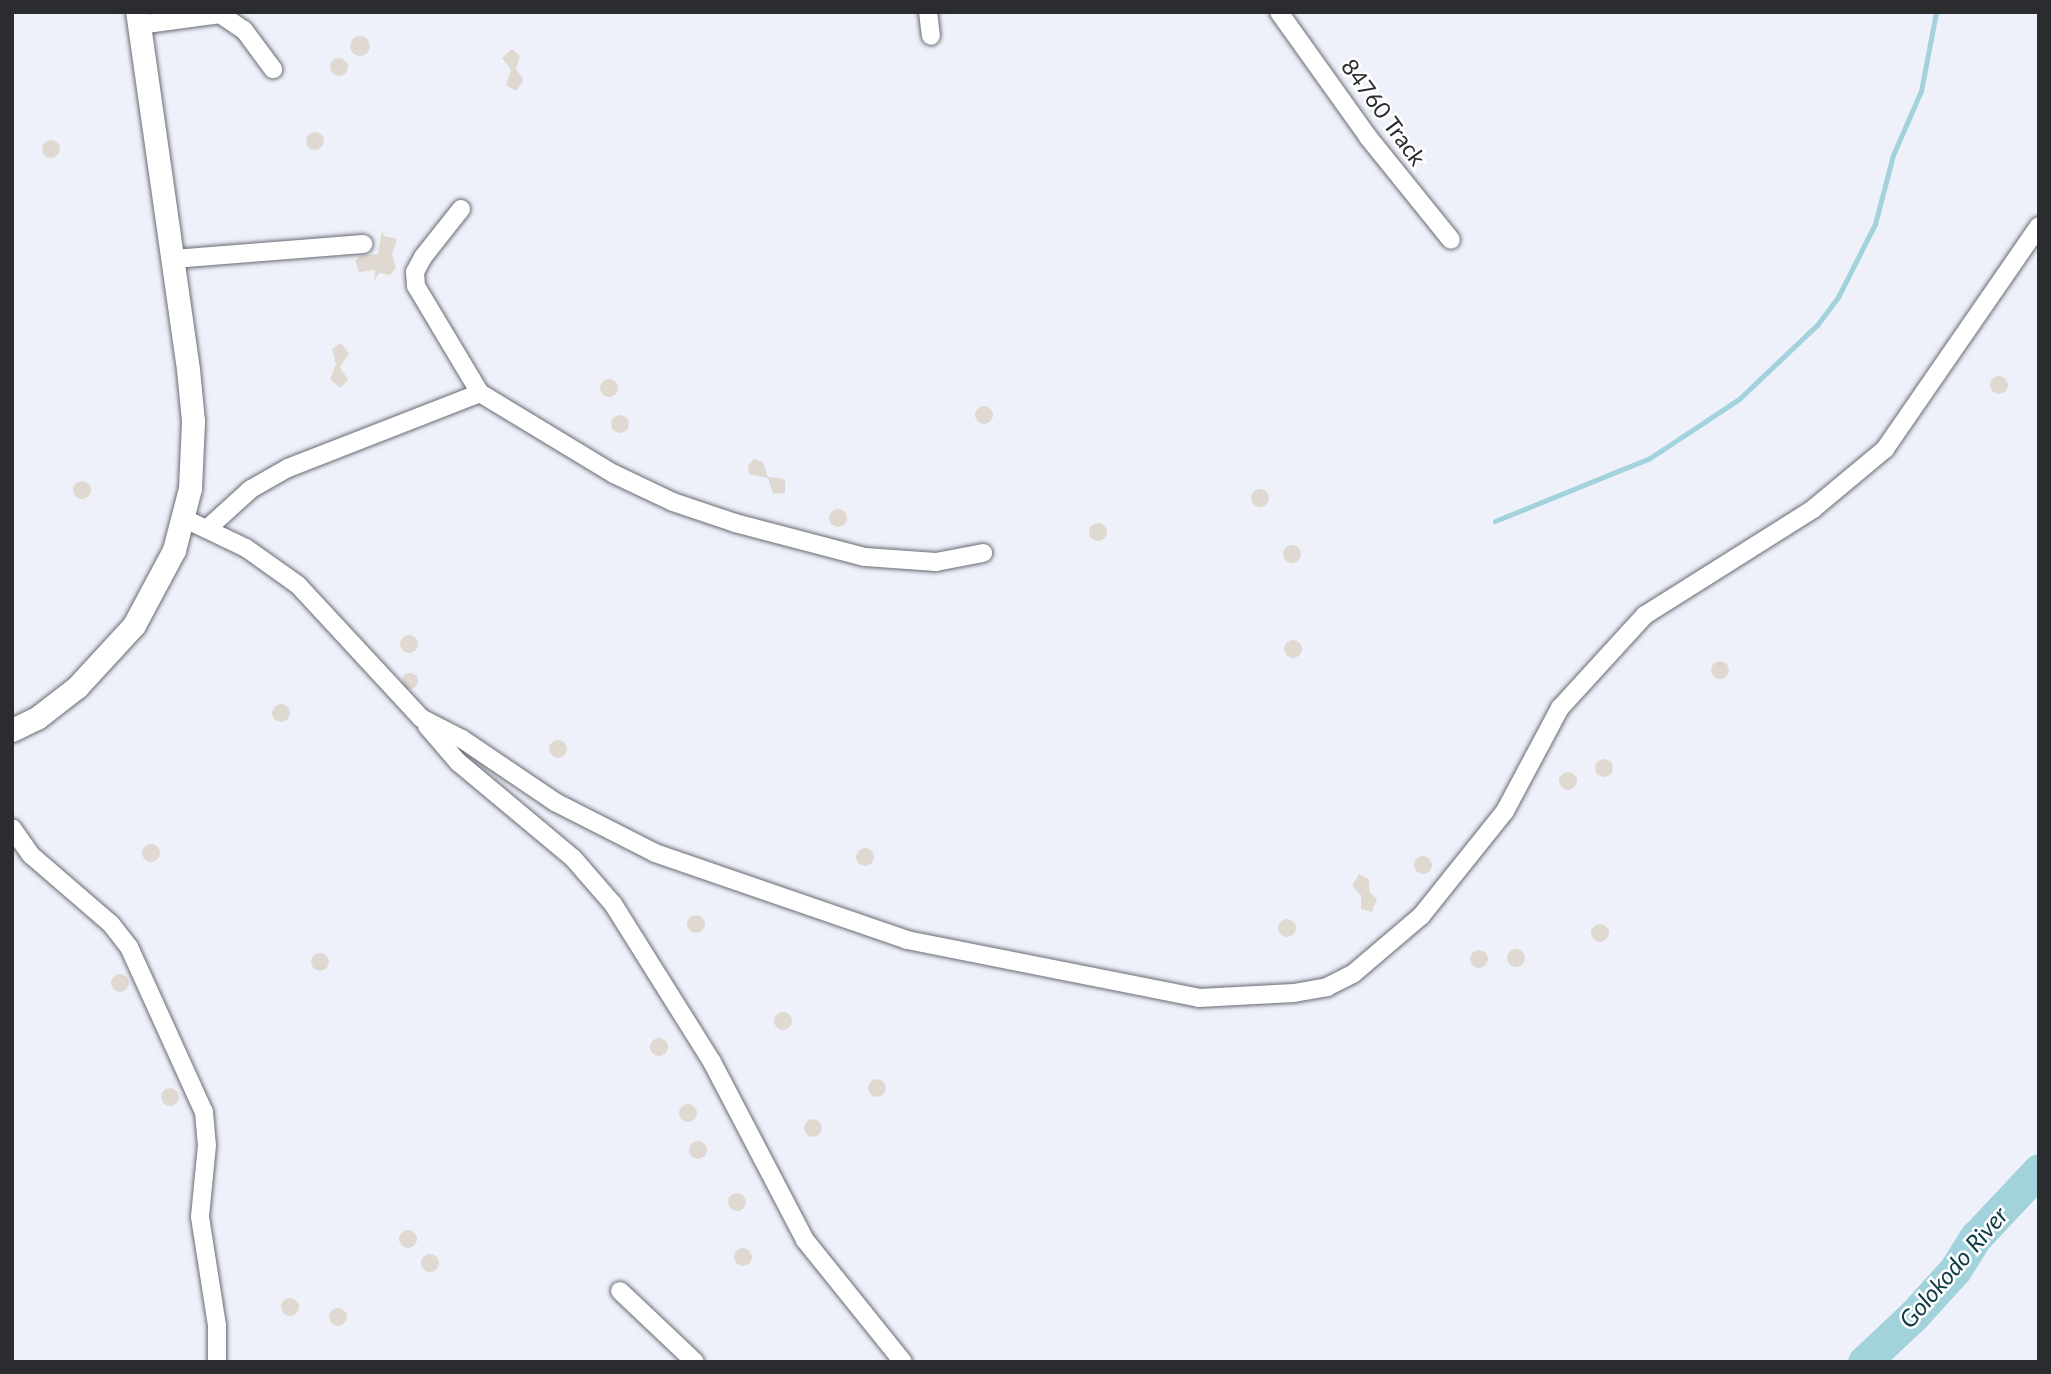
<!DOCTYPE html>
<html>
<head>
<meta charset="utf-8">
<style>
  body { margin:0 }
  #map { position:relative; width:2051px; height:1374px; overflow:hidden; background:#eef1fa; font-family:Lato,sans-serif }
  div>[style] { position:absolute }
  .stream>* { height:5px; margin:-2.5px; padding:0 2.5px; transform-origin:2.5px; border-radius:2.5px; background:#a2d2dc }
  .river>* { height:33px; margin:-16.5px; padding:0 16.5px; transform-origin:16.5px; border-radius:16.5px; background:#a2d2dc }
  .building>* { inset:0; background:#dfd9d1 }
  .round { border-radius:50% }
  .roads { filter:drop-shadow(0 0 2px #686b73) drop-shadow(0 0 2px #686b73) }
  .minor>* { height:18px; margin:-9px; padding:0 9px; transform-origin:9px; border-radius:9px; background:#fff }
  .tertiary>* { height:23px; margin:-11.5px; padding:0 11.5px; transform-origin:11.5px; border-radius:11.5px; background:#fff }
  span { translate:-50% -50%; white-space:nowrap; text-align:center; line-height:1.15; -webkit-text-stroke:5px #fff; paint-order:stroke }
  .street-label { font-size:23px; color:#2b2c30 }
  .water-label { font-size:24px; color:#0f3c44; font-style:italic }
  .frame { position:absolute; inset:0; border:14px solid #2b2c30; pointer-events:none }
</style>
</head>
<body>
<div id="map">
  <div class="stream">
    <div style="left:1495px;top:521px;width:167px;rotate:-22.1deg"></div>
    <div style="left:1650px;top:458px;width:107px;rotate:-33.5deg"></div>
    <div style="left:1739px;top:399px;width:108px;rotate:-43.5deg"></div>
    <div style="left:1817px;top:325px;width:35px;rotate:-53deg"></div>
    <div style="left:1838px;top:297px;width:82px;rotate:-63.1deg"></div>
    <div style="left:1875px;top:224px;width:71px;rotate:-75.4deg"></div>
    <div style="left:1893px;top:155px;width:70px;rotate:-66.4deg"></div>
    <div style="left:1921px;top:91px;width:80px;rotate:-79.2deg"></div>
  </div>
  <div class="river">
    <div style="left:1864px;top:1362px;width:69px;rotate:-43.2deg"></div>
    <div style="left:1914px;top:1315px;width:61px;rotate:-47.7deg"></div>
    <div style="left:1955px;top:1270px;width:39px;rotate:-58deg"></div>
    <div style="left:1976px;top:1237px;width:92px;rotate:-46.8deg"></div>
  </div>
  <div class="building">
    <div class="round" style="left:350px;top:36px;width:20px;height:20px"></div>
    <div style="clip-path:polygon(512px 49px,520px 56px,516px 69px,524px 80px,516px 91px,506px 85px,511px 70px,502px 58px)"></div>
    <div class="round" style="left:330px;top:58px;width:18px;height:18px"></div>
    <div class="round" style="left:306px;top:132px;width:18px;height:18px"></div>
    <div class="round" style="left:42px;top:140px;width:18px;height:18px"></div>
    <div style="clip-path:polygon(382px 230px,384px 236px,397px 239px,392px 255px,396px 268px,390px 275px,379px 273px,374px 281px,375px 270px,359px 272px,355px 261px,360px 256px,378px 254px)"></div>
    <div style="clip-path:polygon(341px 343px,349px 353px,340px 367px,348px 380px,340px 388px,330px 379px,336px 364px,332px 349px)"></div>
    <div class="round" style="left:1990px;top:376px;width:18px;height:18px"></div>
    <div class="round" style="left:600px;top:379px;width:18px;height:18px"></div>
    <div class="round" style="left:975px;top:406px;width:18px;height:18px"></div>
    <div class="round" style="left:611px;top:415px;width:18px;height:18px"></div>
    <div style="clip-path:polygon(754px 459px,763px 462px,768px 477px,785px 479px,785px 493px,773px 494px,768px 478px,749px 474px,748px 465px)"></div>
    <div class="round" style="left:73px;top:481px;width:18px;height:18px"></div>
    <div class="round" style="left:1251px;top:489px;width:18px;height:18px"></div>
    <div class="round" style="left:829px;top:509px;width:18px;height:18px"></div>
    <div class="round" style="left:1089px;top:523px;width:18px;height:18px"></div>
    <div class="round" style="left:1283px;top:545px;width:18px;height:18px"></div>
    <div class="round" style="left:400px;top:635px;width:18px;height:18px"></div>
    <div class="round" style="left:1284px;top:640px;width:18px;height:18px"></div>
    <div class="round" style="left:1711px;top:661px;width:18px;height:18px"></div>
    <div class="round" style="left:402px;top:673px;width:16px;height:16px"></div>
    <div class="round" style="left:272px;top:704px;width:18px;height:18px"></div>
    <div class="round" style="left:549px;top:740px;width:18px;height:18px"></div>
    <div class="round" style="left:1595px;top:759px;width:18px;height:18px"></div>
    <div class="round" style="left:1559px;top:772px;width:18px;height:18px"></div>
    <div class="round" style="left:142px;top:844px;width:18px;height:18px"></div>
    <div class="round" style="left:856px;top:848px;width:18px;height:18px"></div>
    <div class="round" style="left:1414px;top:856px;width:18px;height:18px"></div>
    <div style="clip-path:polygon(1359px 874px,1369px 879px,1370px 893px,1377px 899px,1372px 912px,1361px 909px,1361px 895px,1352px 886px)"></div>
    <div class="round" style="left:687px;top:915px;width:18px;height:18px"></div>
    <div class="round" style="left:1278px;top:919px;width:18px;height:18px"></div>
    <div class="round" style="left:1591px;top:924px;width:18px;height:18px"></div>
    <div class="round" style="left:1507px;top:949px;width:18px;height:18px"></div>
    <div class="round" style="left:1470px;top:950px;width:18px;height:18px"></div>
    <div class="round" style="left:311px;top:953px;width:18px;height:18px"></div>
    <div class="round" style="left:111px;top:974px;width:18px;height:18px"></div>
    <div class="round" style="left:774px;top:1012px;width:18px;height:18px"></div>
    <div class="round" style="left:650px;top:1038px;width:18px;height:18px"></div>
    <div class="round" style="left:868px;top:1079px;width:18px;height:18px"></div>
    <div class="round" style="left:161px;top:1088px;width:18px;height:18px"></div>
    <div class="round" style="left:679px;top:1104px;width:18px;height:18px"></div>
    <div class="round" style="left:804px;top:1119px;width:18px;height:18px"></div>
    <div class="round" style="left:689px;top:1141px;width:18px;height:18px"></div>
    <div class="round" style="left:728px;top:1193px;width:18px;height:18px"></div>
    <div class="round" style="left:399px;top:1230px;width:18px;height:18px"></div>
    <div class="round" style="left:734px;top:1248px;width:18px;height:18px"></div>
    <div class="round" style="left:421px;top:1254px;width:18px;height:18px"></div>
    <div class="round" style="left:281px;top:1298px;width:18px;height:18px"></div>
    <div class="round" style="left:329px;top:1308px;width:18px;height:18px"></div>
  </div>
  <div class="roads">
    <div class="minor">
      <div style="left:928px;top:12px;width:24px;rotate:83deg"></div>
      <div style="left:1279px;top:12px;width:153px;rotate:54.5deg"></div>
      <div style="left:1368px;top:137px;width:132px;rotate:51.1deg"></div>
      <div style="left:139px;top:25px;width:82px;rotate:-7.7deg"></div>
      <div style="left:220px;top:14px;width:29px;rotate:34deg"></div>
      <div style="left:244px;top:30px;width:49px;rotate:53.4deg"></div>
      <div style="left:461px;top:209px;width:61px;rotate:128.4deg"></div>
      <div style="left:423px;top:257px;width:17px;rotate:118deg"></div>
      <div style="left:415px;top:272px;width:14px;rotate:86deg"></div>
      <div style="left:416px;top:286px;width:125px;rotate:59.1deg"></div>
      <div style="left:173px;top:259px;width:191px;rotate:-4.5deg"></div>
      <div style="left:183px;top:518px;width:70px;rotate:25.5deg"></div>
      <div style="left:246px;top:548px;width:64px;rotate:35.4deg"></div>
      <div style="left:298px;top:585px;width:181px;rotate:47.2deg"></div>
      <div style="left:421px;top:718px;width:46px;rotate:27.1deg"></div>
      <div style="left:462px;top:739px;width:112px;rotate:34.1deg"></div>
      <div style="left:555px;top:802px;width:112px;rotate:27deg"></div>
      <div style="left:655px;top:853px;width:267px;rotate:19deg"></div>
      <div style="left:907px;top:940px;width:298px;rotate:11.2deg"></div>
      <div style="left:1199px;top:998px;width:95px;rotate:-3deg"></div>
      <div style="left:1294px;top:993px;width:34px;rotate:-10deg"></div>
      <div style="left:1327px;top:987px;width:30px;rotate:-27deg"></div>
      <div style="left:1354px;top:973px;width:88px;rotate:-40.4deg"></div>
      <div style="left:1421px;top:916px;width:134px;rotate:-51.3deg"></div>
      <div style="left:1505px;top:811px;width:117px;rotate:-61.9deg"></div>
      <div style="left:1560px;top:708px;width:126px;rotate:-47.6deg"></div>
      <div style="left:1645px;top:615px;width:199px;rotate:-32.2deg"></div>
      <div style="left:1813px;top:509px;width:94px;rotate:-39.8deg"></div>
      <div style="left:1885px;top:449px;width:271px;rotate:-55.4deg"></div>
      <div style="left:208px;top:528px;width:58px;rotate:-42.2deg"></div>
      <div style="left:251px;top:489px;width:43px;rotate:-29.6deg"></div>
      <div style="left:288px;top:468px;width:206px;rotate:-21.3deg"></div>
      <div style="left:480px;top:393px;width:157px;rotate:31.2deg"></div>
      <div style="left:614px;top:474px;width:65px;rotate:25.4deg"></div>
      <div style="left:673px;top:502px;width:65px;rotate:18.7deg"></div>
      <div style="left:735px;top:523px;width:134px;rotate:14.7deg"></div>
      <div style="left:865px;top:557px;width:71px;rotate:4deg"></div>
      <div style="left:936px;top:562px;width:48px;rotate:-10.8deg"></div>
      <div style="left:427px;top:726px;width:48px;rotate:49.3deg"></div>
      <div style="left:458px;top:762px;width:150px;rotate:39.9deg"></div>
      <div style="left:573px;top:858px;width:61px;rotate:49deg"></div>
      <div style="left:613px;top:904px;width:186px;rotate:57.9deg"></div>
      <div style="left:712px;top:1062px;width:201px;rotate:62.4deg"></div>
      <div style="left:805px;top:1240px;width:156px;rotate:51.2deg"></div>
      <div style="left:12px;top:828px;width:33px;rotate:55deg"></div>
      <div style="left:31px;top:855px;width:106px;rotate:40.8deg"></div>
      <div style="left:111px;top:924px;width:29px;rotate:52deg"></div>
      <div style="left:129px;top:947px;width:181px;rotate:65.6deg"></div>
      <div style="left:204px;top:1112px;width:33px;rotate:85deg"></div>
      <div style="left:207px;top:1145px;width:72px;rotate:95.6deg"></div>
      <div style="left:200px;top:1217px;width:110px;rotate:81.1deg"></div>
      <div style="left:217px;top:1326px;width:36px;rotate:90deg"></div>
      <div style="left:620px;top:1291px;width:103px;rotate:43.4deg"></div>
    </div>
    <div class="tertiary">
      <div style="left:12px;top:730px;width:28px;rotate:-26deg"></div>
      <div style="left:37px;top:718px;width:51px;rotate:-37.8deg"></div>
      <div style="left:77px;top:687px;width:84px;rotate:-47.4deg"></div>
      <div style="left:134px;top:625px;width:85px;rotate:-61.9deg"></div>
      <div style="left:174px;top:550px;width:64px;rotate:-75.5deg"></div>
      <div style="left:190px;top:488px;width:67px;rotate:-87.4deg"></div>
      <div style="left:193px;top:421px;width:52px;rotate:-95.5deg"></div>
      <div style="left:188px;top:369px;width:361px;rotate:-98.1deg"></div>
    </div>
  </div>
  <div class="street-label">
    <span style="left:1384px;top:112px;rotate:54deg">84760 Track</span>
  </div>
  <div class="water-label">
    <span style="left:1953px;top:1267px;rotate:-49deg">Golokodo River</span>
  </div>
  <div class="frame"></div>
</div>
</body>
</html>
